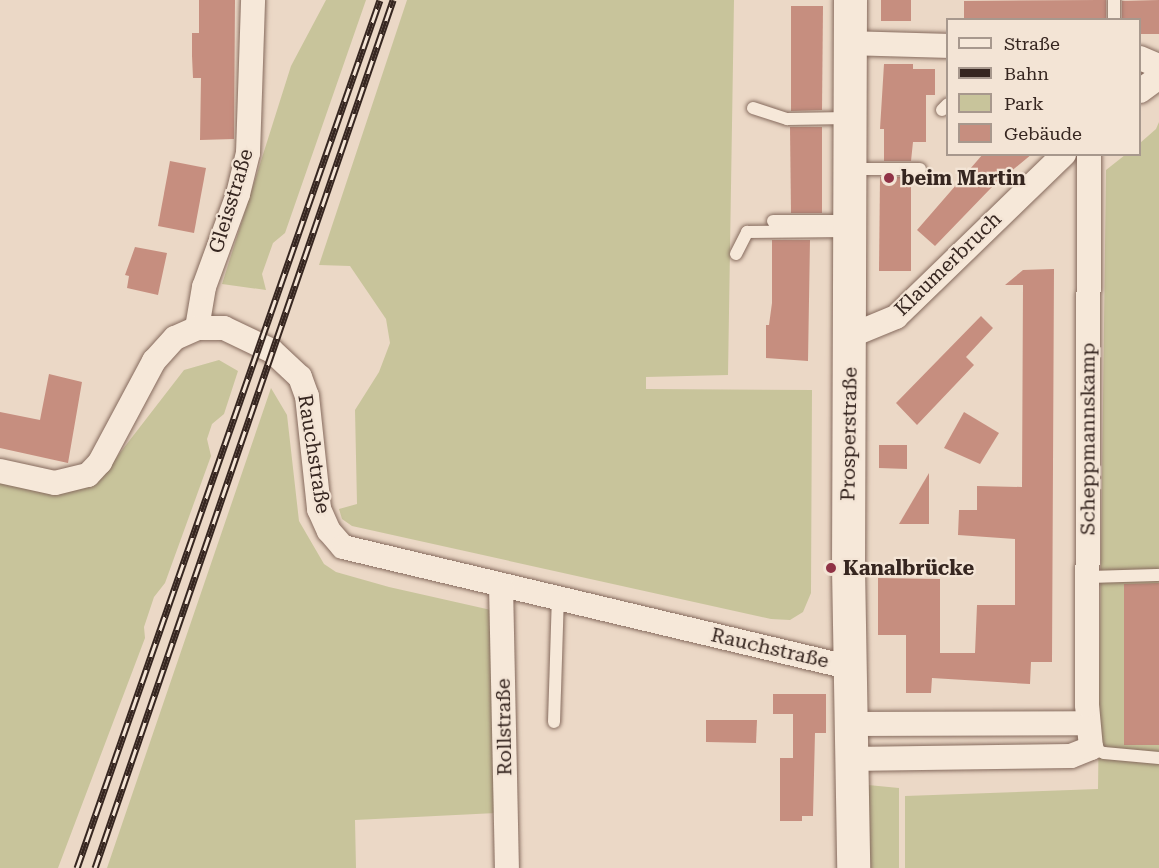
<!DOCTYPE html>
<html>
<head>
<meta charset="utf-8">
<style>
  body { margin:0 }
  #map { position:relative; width:1159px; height:868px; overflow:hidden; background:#ebd8c6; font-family:"Roboto Serif",serif }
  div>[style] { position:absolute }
  .green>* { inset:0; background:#c8c49b }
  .building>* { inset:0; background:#c68e7f }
  .roads { filter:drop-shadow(0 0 2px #856a5d) drop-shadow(0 0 2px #856a5d) }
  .lane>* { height:12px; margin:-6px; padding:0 6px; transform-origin:6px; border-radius:6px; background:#f6e8d9 }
  .street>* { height:24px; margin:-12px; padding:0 12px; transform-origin:12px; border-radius:12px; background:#f6e8d9 }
  .secondary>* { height:33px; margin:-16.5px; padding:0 16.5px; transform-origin:16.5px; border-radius:16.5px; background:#f6e8d9 }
  .rail>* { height:7px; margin-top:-3.5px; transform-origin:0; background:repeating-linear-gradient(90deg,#f3e4d5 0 14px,#362620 0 28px); box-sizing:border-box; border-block:2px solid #362620 }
  .dots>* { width:16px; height:16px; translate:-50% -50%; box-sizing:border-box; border:3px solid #f3e4d5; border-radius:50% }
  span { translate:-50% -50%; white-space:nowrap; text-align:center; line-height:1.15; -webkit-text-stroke:4.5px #f3e4d5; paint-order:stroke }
  .poi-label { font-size:20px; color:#362620; font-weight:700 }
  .left { translate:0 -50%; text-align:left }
  .street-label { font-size:20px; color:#362620 }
  .legend { position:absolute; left:946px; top:18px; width:195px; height:138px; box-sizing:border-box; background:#f3e4d5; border:2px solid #a7988d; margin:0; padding:8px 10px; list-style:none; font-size:18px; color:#362620 }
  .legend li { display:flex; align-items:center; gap:12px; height:30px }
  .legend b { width:30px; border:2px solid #a7988d }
</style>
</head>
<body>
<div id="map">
  <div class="green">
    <div style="clip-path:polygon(326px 0,366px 0,285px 233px,273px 243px,262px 274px,266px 290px,222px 284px,291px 66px)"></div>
    <div style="clip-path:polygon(407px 0,734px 0,728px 375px,646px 377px,646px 389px,812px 390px,811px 593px,803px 612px,790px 620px,771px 619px,352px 526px,342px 519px,339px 509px,357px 504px,355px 410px,379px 372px,390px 343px,386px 319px,350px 266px,319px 265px)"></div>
    <div style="clip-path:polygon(1159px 122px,1159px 868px,905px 868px,905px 796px,1098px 789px,1106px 170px,1125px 155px,1140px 154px,1140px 143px,1156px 129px)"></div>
    <div style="clip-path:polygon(219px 360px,238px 371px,224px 414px,212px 424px,207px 439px,211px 456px,165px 583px,154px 597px,144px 627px,145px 638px,58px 868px,0 868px,0 475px,109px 467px,184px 370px)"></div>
    <div style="clip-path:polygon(271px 388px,287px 415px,299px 521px,324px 564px,336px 572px,389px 587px,491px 610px,496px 813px,355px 820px,356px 868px,107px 868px)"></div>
    <div style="clip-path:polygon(868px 785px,899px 788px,899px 868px,870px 868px)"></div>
  </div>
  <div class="building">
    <div style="clip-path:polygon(199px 0,235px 0,234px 139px,200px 140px,201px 78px,193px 78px,192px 56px,192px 33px,199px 33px)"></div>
    <div style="clip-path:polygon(881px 0,911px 0,911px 21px,881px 21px)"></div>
    <div style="clip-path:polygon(1099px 0,1106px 0,1106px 20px,964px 20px,964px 1px)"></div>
    <div style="clip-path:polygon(1159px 0,1159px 34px,1140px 34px,1140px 20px,1122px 20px,1122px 1px)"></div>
    <div style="clip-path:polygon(791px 6px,823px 6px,822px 110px,791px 111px)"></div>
    <div style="clip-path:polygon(884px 64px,913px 64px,913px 69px,935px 69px,935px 95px,926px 95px,926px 142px,913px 142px,911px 161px,884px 161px,884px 129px,880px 129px)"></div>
    <div style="clip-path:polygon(790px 127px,822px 127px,822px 213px,791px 213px)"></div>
    <div style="clip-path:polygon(983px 154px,1032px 154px,991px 188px,935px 246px,917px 230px)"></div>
    <div style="clip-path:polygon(170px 161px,206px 168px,194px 233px,158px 226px)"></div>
    <div style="clip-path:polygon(880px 177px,911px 177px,911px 271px,879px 271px)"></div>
    <div style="clip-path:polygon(772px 240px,810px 240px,808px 361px,766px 358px,766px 325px,769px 325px,772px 303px)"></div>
    <div style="clip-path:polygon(135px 247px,167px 253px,158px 295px,127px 288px,129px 276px,125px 275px)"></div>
    <div style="clip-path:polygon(1054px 269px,1052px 662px,1031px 662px,1030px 684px,932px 678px,931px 693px,906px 693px,906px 635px,878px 635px,878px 578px,940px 579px,940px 653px,975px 653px,977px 605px,1015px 605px,1015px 539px,958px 535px,959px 510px,977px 510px,977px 486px,1022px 487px,1023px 285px,1005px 285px,1023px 270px)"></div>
    <div style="clip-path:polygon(981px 316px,993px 328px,966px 357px,974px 365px,917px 425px,896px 403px)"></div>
    <div style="clip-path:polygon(49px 374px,82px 382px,68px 463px,0 448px,0 412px,40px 420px)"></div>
    <div style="clip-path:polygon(964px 412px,999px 433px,980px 464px,944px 448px)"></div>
    <div style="clip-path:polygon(879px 445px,907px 445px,907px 469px,879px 468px)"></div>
    <div style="clip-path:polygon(929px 473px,929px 524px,899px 524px)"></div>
    <div style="clip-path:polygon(1159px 583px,1159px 745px,1124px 745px,1124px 584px)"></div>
    <div style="clip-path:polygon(773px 694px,826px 694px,826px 733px,815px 733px,813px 816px,802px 816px,802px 821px,780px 821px,780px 758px,793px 758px,793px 714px,773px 714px)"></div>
    <div style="clip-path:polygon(706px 720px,757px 720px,756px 743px,706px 742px)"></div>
  </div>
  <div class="roads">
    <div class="lane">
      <div style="left:1114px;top:20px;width:20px;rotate:-90deg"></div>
      <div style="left:753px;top:108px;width:36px;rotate:18deg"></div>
      <div style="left:787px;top:119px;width:61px;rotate:-0.9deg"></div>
      <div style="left:942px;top:110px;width:8px;rotate:-45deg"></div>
      <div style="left:851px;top:169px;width:69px"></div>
      <div style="left:773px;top:221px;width:76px"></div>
      <div style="left:736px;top:254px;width:25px;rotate:-63deg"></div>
      <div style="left:747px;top:232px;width:101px;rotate:-0.6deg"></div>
      <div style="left:1087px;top:577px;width:72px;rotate:-1.6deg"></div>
      <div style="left:554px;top:722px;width:124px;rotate:-88.2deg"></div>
      <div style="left:1091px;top:748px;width:14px;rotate:21deg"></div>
      <div style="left:1104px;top:753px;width:55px;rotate:5.2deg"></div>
    </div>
    <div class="street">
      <div style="left:849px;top:43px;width:99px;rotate:1.7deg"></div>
      <div style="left:1140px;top:58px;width:21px;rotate:23deg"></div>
      <div style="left:1140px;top:91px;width:24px;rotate:-36deg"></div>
      <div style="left:197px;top:328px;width:42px;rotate:-80.3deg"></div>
      <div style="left:204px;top:287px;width:99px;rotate:-69.9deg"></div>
      <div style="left:238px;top:194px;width:42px;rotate:-76.3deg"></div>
      <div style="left:248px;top:153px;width:153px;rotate:-88.1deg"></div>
      <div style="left:850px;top:336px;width:50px;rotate:-22.4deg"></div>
      <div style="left:896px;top:317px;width:234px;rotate:-44.1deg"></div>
      <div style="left:0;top:471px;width:56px;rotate:12.3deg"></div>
      <div style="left:55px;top:483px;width:34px;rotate:-14deg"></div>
      <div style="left:88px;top:475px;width:18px;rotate:-47deg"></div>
      <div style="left:100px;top:462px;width:115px;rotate:-61.9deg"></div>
      <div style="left:154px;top:361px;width:31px;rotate:-48deg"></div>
      <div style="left:175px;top:338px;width:24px;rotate:-24deg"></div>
      <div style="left:197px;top:328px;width:27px"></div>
      <div style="left:224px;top:328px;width:53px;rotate:25.6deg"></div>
      <div style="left:272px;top:351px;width:38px;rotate:43deg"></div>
      <div style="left:300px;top:377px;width:20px;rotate:70deg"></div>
      <div style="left:307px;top:396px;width:114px;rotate:83.9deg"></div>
      <div style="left:319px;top:509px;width:24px;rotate:66deg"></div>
      <div style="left:329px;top:531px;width:21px;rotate:49deg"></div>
      <div style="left:343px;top:547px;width:519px;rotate:13.37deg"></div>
      <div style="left:501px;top:585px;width:283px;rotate:88.8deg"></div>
      <div style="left:848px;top:724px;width:240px;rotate:-0.2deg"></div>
      <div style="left:849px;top:759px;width:222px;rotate:-0.8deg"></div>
      <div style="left:1071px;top:756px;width:22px;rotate:-22deg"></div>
      <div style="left:1091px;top:748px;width:43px;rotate:-95.3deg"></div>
      <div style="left:1087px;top:705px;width:551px;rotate:-89.79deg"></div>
    </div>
    <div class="secondary">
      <div style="left:850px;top:0;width:567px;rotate:90.2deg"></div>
      <div style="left:848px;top:567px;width:301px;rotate:89deg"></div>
    </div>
  </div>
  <div class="rail">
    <div style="left:77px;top:868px;width:919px;rotate:-70.76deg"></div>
    <div style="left:95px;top:868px;width:918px;rotate:-71.05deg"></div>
  </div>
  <div class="dots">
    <div style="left:889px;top:178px;background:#903246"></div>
    <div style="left:831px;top:568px;background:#903246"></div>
  </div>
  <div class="poi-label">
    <span class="left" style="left:901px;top:178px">beim Martin</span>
    <span class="left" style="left:843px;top:568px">Kanalbrücke</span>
  </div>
  <div class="street-label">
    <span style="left:231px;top:201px;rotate:-73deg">Gleisstraße</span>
    <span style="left:948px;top:264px;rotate:-44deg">Klaumerbruch</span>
    <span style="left:849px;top:434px;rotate:-89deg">Prosperstraße</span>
    <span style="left:1088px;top:439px;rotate:-90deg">Scheppmannskamp</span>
    <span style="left:314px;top:454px;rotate:81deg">Rauchstraße</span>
    <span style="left:770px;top:648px;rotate:13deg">Rauchstraße</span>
    <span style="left:504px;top:727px;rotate:-91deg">Rollstraße</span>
  </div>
  <ul class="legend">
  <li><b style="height:8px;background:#f6e8d9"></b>Straße</li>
  <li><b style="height:8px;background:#362620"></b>Bahn</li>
  <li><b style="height:16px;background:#c8c49b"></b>Park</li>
  <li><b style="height:16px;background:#c68e7f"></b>Gebäude</li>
  </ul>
</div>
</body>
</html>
